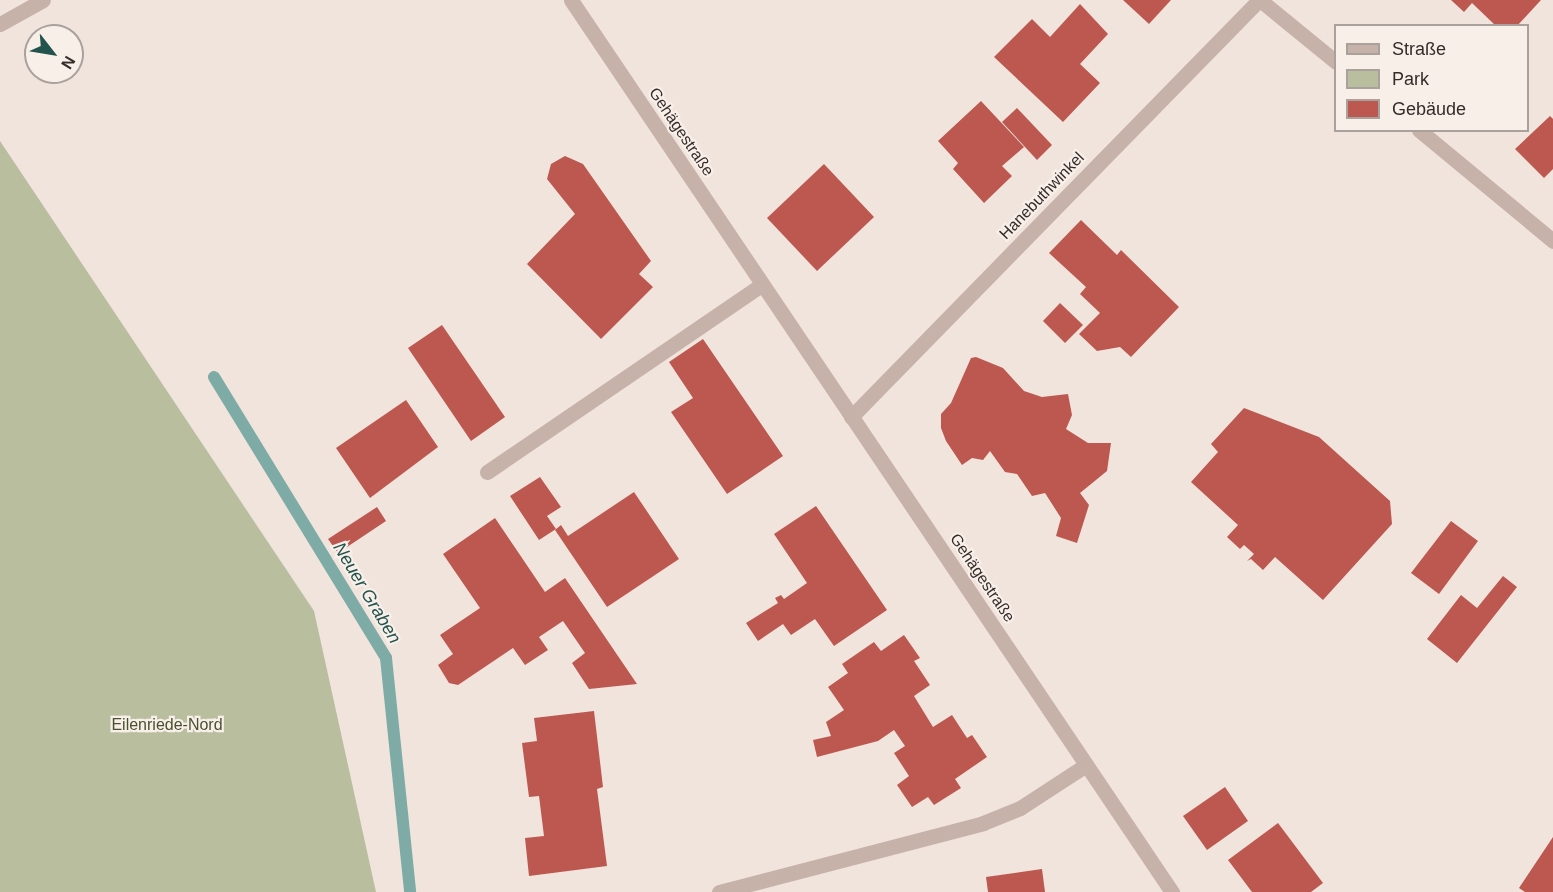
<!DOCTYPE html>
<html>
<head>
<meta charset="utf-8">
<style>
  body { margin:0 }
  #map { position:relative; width:1553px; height:892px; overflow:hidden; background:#f0e4dd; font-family:Arial,sans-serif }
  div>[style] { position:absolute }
  .green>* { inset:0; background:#b8be9e }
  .stream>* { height:12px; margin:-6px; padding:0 6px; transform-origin:6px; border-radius:6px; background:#7eaba5 }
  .building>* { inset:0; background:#bc584f }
  .minor>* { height:15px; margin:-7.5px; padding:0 7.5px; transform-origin:7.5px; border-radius:7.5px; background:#c7b2aa }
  span { translate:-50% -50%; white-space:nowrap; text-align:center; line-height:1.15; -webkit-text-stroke:4.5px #f8efe9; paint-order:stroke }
  .street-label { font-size:16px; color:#352b29 }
  .park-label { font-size:16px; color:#4a512f }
  .water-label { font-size:18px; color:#22534e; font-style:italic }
  .legend { position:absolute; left:1334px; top:24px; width:195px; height:108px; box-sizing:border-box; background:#f8efe9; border:2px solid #aaa19c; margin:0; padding:8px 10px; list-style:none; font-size:18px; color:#352b29 }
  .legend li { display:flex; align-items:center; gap:12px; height:30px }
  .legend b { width:30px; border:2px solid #aaa19c }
  .north { position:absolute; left:24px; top:24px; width:60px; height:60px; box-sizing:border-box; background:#f8efe9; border:2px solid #aaa19c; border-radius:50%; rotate:121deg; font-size:16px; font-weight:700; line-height:24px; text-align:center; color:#352b29 }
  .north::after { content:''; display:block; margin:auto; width:21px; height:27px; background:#22534e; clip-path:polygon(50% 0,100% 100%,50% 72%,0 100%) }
</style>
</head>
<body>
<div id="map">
  <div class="green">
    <div style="clip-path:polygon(0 141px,314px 611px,376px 892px,0 892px)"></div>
  </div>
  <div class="stream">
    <div style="left:214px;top:377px;width:329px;rotate:58.5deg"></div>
    <div style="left:386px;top:658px;width:235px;rotate:84.1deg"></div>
  </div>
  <div class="building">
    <div style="clip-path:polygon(1123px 0,1171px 0,1149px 24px)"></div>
    <div style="clip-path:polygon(1451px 0,1541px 0,1517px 26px,1496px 26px,1472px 3px,1464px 12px)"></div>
    <div style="clip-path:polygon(1080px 4px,1108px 34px,1080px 64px,1100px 83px,1063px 122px,994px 57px,1032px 19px,1050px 37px)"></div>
    <div style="clip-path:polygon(981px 101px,1024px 147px,1002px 166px,1012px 176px,984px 203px,953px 169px,958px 163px,938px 141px)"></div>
    <div style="clip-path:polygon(1017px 108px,1052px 145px,1037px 160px,1002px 122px)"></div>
    <div style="clip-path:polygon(1550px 116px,1553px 119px,1553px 169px,1544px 178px,1515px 149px)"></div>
    <div style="clip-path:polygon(565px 156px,583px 164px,651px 261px,639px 274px,653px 287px,601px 339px,527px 264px,575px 214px,547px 179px,551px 164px)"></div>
    <div style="clip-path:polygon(824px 164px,874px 217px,817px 271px,767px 218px)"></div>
    <div style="clip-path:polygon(1081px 220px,1117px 255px,1121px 250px,1179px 307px,1131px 357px,1120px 347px,1097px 351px,1079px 334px,1100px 313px,1080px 294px,1086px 287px,1049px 253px)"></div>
    <div style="clip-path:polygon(1060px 303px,1083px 325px,1065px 343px,1043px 321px)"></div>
    <div style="clip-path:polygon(442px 325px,505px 417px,471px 441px,408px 348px)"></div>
    <div style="clip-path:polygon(703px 339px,783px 456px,727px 494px,671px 412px,693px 398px,669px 362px)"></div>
    <div style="clip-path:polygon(976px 357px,1003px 368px,1024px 391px,1042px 397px,1068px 394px,1072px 415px,1066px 429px,1088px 443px,1111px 443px,1107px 471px,1080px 493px,1089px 505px,1077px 543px,1056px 536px,1061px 518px,1045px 493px,1032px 496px,1017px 474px,1005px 472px,990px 451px,983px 460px,972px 458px,962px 465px,946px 441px,941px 428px,941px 414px,951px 403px,971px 358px)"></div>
    <div style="clip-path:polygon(406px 400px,438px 447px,370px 498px,336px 448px)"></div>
    <div style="clip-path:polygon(1244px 408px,1319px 437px,1390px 501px,1392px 524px,1323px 600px,1275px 557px,1263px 570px,1251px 559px,1247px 561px,1254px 554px,1244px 545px,1240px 549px,1227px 537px,1238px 525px,1191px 482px,1218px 452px,1211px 444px)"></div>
    <div style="clip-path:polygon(540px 477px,561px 507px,547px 516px,556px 529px,539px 540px,510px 496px)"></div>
    <div style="clip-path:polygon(634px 492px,679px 559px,607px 607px,555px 530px,561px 525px,568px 536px)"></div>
    <div style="clip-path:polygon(816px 506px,887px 610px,834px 646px,815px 619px,791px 635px,783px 624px,758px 641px,746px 623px,778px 603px,775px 598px,781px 595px,784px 599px,807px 583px,774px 534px)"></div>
    <div style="clip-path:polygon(377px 507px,386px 521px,338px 553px,328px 539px)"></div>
    <div style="clip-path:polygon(495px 518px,545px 592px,565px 578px,637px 684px,589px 689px,572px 663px,585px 653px,563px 621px,539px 637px,548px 650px,525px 665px,513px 648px,458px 685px,449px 683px,438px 665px,453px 654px,440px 635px,480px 608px,443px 554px)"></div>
    <div style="clip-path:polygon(1451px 521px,1478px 541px,1439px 594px,1411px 573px)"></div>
    <div style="clip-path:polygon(1503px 576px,1517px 587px,1457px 663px,1427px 639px,1461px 595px,1477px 608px)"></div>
    <div style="clip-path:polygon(904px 635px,920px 658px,914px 661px,930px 685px,914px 696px,933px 727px,952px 715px,967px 738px,972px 735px,987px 757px,955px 779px,961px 788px,934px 805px,928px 797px,912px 807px,897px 785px,909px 776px,894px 753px,905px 746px,894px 730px,878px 741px,817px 757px,813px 740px,831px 736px,826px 722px,844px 710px,828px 687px,848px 673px,842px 664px,874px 642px,881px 651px)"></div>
    <div style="clip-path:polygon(594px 711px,603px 787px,597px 789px,607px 866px,529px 876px,525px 838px,544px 836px,539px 796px,529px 797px,522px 743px,537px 741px,534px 718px)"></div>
    <div style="clip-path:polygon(1225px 787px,1248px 821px,1207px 850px,1183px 816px)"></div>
    <div style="clip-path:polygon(1278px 823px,1323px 883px,1311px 892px,1252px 892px,1228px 860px)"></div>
    <div style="clip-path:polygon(1553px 837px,1553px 892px,1525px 892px,1519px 888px)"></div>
    <div style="clip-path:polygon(1042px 869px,1045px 892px,988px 892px,986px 877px)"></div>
  </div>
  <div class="minor">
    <div style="left:571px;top:0;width:1076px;rotate:56.03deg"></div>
    <div style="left:1260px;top:0;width:98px;rotate:39.2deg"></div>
    <div style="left:0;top:24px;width:49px;rotate:-29.2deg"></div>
    <div style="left:1419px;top:130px;width:174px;rotate:39.6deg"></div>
    <div style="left:851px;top:417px;width:583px;rotate:-45.63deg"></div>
    <div style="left:487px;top:472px;width:332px;rotate:-34.3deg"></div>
    <div style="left:719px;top:892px;width:273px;rotate:-14.6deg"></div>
    <div style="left:983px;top:823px;width:40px;rotate:-22deg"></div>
    <div style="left:1020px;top:808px;width:79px;rotate:-33.1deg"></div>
  </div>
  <div class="street-label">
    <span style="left:681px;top:132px;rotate:56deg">Gehägestraße</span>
    <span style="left:1042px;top:196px;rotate:-46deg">Hanebuthwinkel</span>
    <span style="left:982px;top:578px;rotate:56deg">Gehägestraße</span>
  </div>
  <div class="park-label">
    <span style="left:167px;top:725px">Eilenriede-Nord</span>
  </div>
  <div class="water-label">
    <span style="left:367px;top:593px;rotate:59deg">Neuer Graben</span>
  </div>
  <ul class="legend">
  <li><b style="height:8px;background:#c7b2aa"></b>Straße</li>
  <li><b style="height:16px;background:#b8be9e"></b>Park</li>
  <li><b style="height:16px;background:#bc584f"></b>Gebäude</li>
  </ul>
  <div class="north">N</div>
</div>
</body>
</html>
